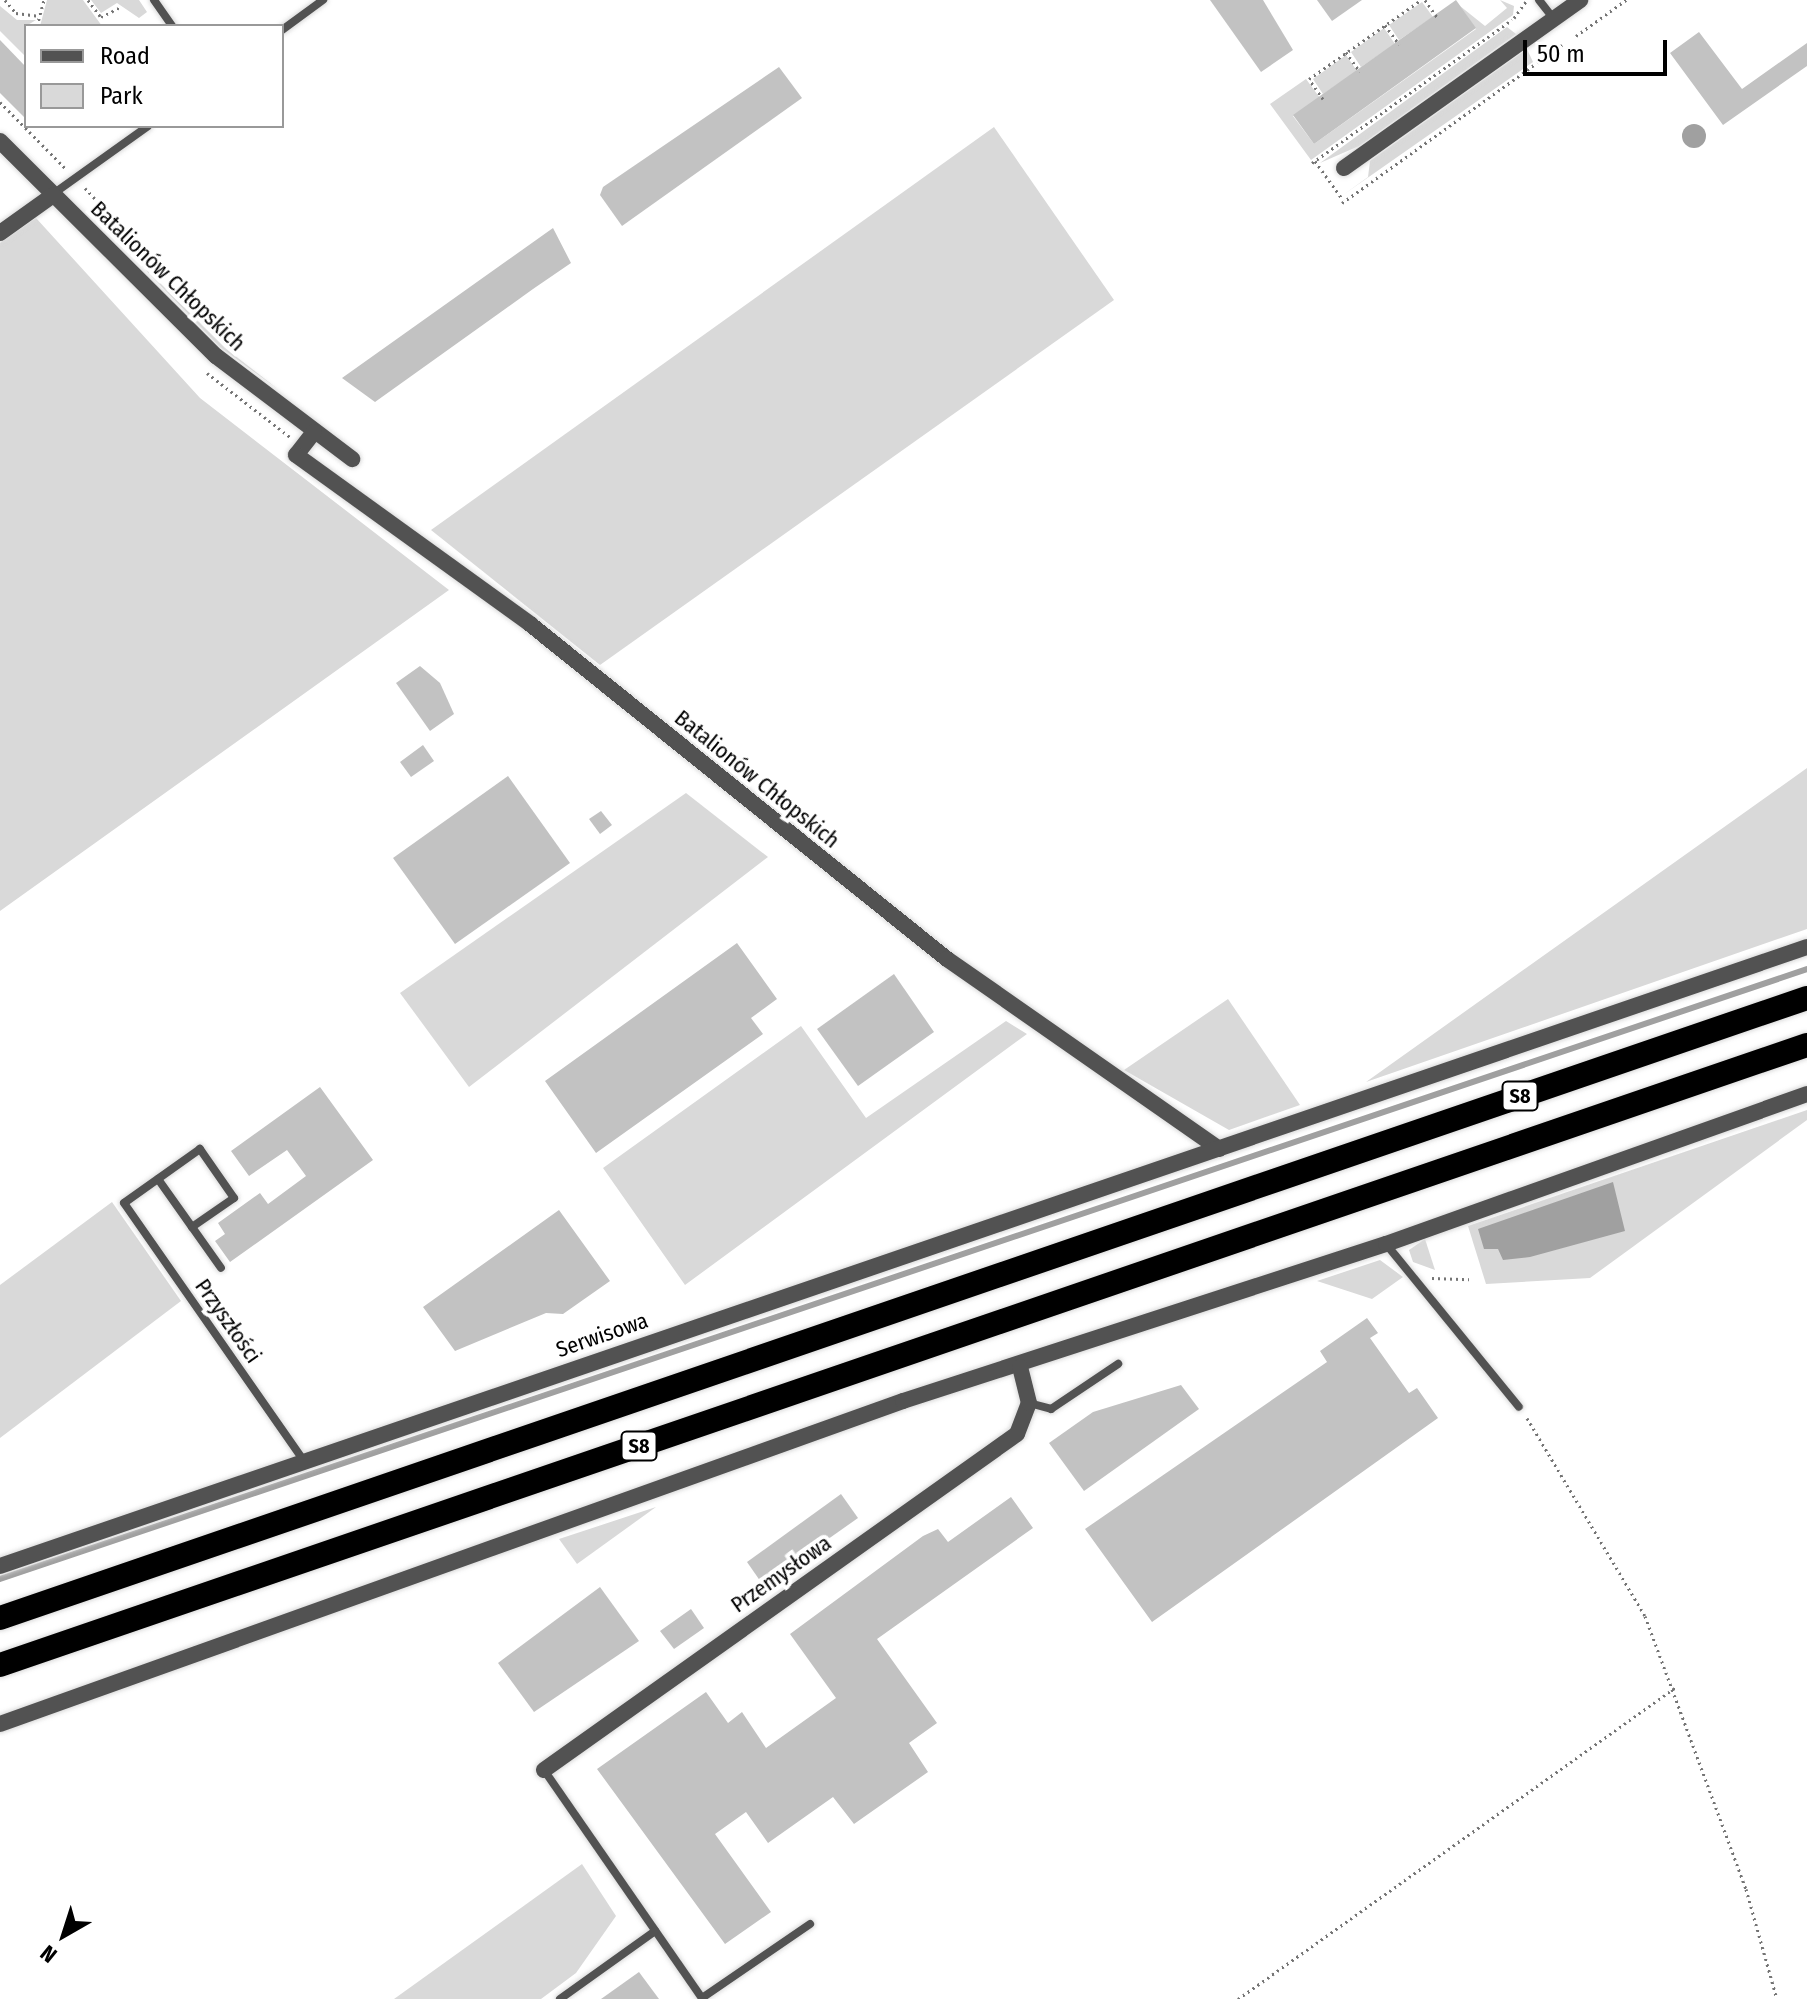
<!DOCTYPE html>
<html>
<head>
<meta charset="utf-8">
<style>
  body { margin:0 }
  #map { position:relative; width:1807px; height:1999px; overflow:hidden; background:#fff; font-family:"Fira Sans Condensed",sans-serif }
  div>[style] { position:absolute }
  .green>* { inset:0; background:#d9d9d9 }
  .water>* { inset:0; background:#a0a0a0 }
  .round { border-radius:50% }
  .stream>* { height:6px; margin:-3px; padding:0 3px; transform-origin:3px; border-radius:3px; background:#a0a0a0 }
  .building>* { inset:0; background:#c2c2c2 }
  .path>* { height:3px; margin-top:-1.5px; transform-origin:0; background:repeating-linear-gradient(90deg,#747474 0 2px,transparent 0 6px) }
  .roads { filter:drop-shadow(0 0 2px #dbdbdb) drop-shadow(0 0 2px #dbdbdb) }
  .service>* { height:8px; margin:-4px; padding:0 4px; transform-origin:4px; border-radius:4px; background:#525252 }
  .minor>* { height:16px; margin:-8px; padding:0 8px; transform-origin:8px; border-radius:8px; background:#525252 }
  .motorway>* { height:24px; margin:-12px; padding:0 12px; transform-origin:12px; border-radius:12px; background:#000 }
  span { translate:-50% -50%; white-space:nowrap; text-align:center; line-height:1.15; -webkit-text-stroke:8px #fff; paint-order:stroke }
  .shield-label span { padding:2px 6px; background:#fff; border:2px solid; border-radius:6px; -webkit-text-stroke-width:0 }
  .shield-label { font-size:20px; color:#000; font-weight:700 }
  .street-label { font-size:22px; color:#000 }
  .legend { position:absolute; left:24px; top:24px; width:260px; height:104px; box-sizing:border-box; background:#fff; border:2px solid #999; margin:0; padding:10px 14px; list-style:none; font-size:24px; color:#000 }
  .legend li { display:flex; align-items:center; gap:16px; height:40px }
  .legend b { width:40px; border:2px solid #999 }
  .north { position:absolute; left:24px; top:1895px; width:80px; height:80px; -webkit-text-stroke:6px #fff; paint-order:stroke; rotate:219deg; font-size:22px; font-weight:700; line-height:32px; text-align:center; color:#000 }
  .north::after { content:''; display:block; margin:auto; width:28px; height:36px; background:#000; clip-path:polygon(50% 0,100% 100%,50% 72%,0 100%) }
  .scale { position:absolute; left:1523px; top:40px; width:144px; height:36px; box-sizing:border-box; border:4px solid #000; border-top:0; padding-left:10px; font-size:24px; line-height:28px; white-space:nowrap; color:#000; -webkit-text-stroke:6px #fff; paint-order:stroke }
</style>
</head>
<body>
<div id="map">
  <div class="green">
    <div style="clip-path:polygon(47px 0,83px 0,102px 26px,40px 26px)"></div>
    <div style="clip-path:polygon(91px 0,139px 0,147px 12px,139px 18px,117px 3px,101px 13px)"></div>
    <div style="clip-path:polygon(1500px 0,1514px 6px,1513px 15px,1311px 160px,1270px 104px,1306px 79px,1320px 98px,1293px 116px,1314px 144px,1476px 29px,1460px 6px,1485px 26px,1507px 8px)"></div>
    <div style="clip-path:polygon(1422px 2px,1433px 17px,1399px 40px,1389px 25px)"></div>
    <div style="clip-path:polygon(0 6px,17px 20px,36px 20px,26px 26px,26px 57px,0 31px)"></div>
    <div style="clip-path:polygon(1507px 27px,1516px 34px,1359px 146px,1320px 163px)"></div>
    <div style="clip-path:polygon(1384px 28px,1395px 44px,1361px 67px,1351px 52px)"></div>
    <div style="clip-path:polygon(1527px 49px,1533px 62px,1343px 195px,1368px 177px,1370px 161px)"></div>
    <div style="clip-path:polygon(1346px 55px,1357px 71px,1323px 94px,1313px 79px)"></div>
    <div style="clip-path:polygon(994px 127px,1114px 300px,600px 665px,431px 530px)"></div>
    <div style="clip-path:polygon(36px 218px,200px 398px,449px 590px,0 911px,0 243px)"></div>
    <div style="clip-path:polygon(96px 219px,225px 348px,279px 390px,220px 347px)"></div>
    <div style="clip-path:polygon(1807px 768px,1807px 929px,1366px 1082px,1734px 820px)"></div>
    <div style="clip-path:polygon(686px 793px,768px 857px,469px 1087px,400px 993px)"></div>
    <div style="clip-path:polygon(1228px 999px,1300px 1105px,1229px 1130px,1124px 1070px)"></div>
    <div style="clip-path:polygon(1006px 1021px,1027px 1034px,685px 1285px,603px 1168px,801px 1026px,866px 1118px)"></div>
    <div style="clip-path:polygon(1807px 1110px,1807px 1120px,1590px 1278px,1486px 1284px,1468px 1226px)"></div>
    <div style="clip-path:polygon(112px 1202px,181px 1301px,0 1438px,0 1285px)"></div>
    <div style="clip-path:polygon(1425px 1239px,1435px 1270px,1413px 1262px,1409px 1250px)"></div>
    <div style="clip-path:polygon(1380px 1260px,1403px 1277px,1372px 1299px,1317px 1281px)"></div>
    <div style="clip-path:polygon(656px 1507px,577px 1564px,559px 1539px)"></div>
    <div style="clip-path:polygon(582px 1864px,616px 1916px,576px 1973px,541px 1999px,394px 1999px)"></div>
  </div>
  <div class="water">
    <div class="round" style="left:1682px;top:124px;width:24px;height:24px"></div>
    <div style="clip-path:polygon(1613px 1182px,1625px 1231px,1530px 1257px,1503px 1260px,1498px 1249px,1484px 1249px,1478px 1229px)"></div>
  </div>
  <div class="stream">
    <div style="left:0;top:1579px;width:1907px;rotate:-18.65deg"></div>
  </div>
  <div class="building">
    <div style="clip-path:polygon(1210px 0,1263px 0,1293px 50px,1261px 72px)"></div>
    <div style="clip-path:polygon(1317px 0,1362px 0,1332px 21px)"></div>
    <div style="clip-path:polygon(1456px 0,1476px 28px,1314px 144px,1293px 115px)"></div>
    <div style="clip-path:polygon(1699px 32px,1742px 89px,1807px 43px,1807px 66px,1723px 125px,1670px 53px)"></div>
    <div style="clip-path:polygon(0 40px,26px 67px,26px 119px,0 93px)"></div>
    <div style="clip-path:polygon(779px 67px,802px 98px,622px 226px,600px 195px,603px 187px)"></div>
    <div style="clip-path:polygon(553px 228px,571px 263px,533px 289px,375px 402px,342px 378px)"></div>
    <div style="clip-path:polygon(420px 666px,440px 683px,454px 714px,430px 731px,396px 683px)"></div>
    <div style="clip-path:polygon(423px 745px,434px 761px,411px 777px,400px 762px)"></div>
    <div style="clip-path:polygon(508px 776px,570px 863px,455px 944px,393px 858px)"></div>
    <div style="clip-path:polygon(601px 811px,612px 825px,600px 834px,589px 819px)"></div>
    <div style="clip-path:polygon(737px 943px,777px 999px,751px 1018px,763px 1034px,596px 1153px,545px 1081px)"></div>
    <div style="clip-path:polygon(894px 974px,934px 1032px,858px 1086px,817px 1029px)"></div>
    <div style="clip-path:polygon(320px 1087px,373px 1160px,230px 1262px,215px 1241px,225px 1234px,218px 1223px,260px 1193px,268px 1204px,306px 1176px,287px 1150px,249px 1176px,231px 1151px)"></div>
    <div style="clip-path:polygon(559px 1210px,610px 1281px,563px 1314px,546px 1313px,455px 1351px,423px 1307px)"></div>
    <div style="clip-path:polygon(1367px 1318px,1378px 1333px,1370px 1338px,1409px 1393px,1417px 1388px,1438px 1418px,1152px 1622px,1085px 1529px,1327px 1362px,1320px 1351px)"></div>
    <div style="clip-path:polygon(1181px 1385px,1199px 1409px,1084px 1491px,1049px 1443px,1093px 1412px)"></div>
    <div style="clip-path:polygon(841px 1494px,858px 1518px,763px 1585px,747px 1562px)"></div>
    <div style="clip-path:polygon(1011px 1497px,1033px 1528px,877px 1639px,937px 1723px,909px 1743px,928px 1772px,854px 1824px,833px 1797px,768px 1843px,746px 1812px,715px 1834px,771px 1912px,725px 1944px,597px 1769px,706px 1692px,728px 1723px,742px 1712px,766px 1748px,836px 1698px,790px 1634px,923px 1536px,938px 1529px,948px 1542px)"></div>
    <div style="clip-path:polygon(600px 1587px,639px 1641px,534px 1712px,498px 1663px)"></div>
    <div style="clip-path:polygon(691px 1609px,704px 1628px,674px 1649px,660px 1631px)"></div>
    <div style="clip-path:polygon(639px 1972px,659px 1999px,601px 1999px)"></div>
  </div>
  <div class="path">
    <div style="left:5px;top:0;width:17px;rotate:50deg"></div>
    <div style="left:16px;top:13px;width:24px;rotate:7deg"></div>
    <div style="left:88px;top:0;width:21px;rotate:53deg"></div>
    <div style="left:101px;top:17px;width:22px;rotate:-27deg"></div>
    <div style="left:1425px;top:0;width:21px;rotate:55deg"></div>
    <div style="left:1514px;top:18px;width:22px;rotate:-54deg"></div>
    <div style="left:1385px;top:25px;width:24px;rotate:54deg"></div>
    <div style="left:37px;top:26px;width:27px;rotate:-75deg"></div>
    <div style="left:1576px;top:36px;width:62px;rotate:-35.8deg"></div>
    <div style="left:1346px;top:52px;width:24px;rotate:55deg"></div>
    <div style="left:1323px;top:99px;width:24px;rotate:-125deg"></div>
    <div style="left:1309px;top:79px;width:137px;rotate:-35.2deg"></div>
    <div style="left:0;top:102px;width:94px;rotate:45.4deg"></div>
    <div style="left:1315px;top:161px;width:48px;rotate:54.3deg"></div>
    <div style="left:1312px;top:163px;width:246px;rotate:-35.6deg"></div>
    <div style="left:85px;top:188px;width:22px;rotate:47deg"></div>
    <div style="left:100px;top:204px;width:11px;rotate:131deg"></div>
    <div style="left:1342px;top:203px;width:271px;rotate:-35.7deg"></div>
    <div style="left:207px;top:373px;width:105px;rotate:37.6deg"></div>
    <div style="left:1432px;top:1278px;width:37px;rotate:2deg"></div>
    <div style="left:1527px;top:1418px;width:230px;rotate:59.2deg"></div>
    <div style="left:1645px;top:1616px;width:291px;rotate:69.7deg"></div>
    <div style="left:1746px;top:1889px;width:114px;rotate:74.3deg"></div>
    <div style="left:1238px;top:1999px;width:538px;rotate:-35.46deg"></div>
  </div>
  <div class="roads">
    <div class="service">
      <div style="left:154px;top:0;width:32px;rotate:55deg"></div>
      <div style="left:1539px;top:0;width:24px;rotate:52deg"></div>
      <div style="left:282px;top:30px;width:51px;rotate:-36.2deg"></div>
      <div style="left:53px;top:194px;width:117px;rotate:-35.6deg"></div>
      <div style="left:158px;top:1179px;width:59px;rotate:54.7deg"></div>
      <div style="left:192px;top:1227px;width:51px;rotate:-34.6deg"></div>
      <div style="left:234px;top:1198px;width:60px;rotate:-124.8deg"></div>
      <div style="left:200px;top:1149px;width:93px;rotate:144.6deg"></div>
      <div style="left:124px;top:1203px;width:313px;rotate:55.1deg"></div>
      <div style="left:192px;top:1227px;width:50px;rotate:54.7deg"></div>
      <div style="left:1386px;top:1244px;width:210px;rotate:50.8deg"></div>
      <div style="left:1029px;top:1403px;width:23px;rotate:15deg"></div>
      <div style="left:1051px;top:1409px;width:81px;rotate:-33.9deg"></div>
      <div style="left:544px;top:1770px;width:277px;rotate:55.3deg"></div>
      <div style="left:702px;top:1998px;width:131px;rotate:-34.4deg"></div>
      <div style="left:560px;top:1999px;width:117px;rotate:-35.6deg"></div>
    </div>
    <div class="minor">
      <div style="left:0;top:141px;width:305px;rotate:44.9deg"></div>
      <div style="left:216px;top:356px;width:171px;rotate:37.1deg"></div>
      <div style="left:1344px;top:168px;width:290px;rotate:-35.4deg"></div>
      <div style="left:0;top:233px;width:65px;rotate:-35.6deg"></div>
      <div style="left:314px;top:432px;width:29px;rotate:128deg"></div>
      <div style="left:296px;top:455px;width:289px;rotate:35.8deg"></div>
      <div style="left:530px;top:624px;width:535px;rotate:38.78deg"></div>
      <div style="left:947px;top:959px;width:332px;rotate:34.9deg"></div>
      <div style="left:0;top:1566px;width:1910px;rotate:-18.91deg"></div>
      <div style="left:0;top:1724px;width:959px;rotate:-19.68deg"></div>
      <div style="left:903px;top:1401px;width:508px;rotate:-18.01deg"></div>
      <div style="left:1386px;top:1244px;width:447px;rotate:-19.6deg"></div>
      <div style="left:544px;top:1770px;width:580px;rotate:-35.39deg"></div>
      <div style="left:1017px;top:1434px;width:33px;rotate:-69deg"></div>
      <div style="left:1029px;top:1403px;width:37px;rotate:-104deg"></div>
    </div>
    <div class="motorway">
      <div style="left:0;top:1618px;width:1910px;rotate:-18.94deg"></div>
      <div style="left:0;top:1665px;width:1910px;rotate:-18.94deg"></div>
    </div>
  </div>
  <div class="shield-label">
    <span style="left:1520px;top:1096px">S8</span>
    <span style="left:639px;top:1446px">S8</span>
  </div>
  <div class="street-label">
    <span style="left:168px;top:276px;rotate:44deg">Batalionów Chłopskich</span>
    <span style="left:757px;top:779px;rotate:39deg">Batalionów Chłopskich</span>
    <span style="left:228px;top:1321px;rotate:55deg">Przyszłości</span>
    <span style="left:602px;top:1335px;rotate:-19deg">Serwisowa</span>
    <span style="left:781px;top:1574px;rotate:-35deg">Przemysłowa</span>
  </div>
  <ul class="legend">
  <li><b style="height:10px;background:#525252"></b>Road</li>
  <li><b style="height:22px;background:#d9d9d9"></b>Park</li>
  </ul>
  <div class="north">N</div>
  <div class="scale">50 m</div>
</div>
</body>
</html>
